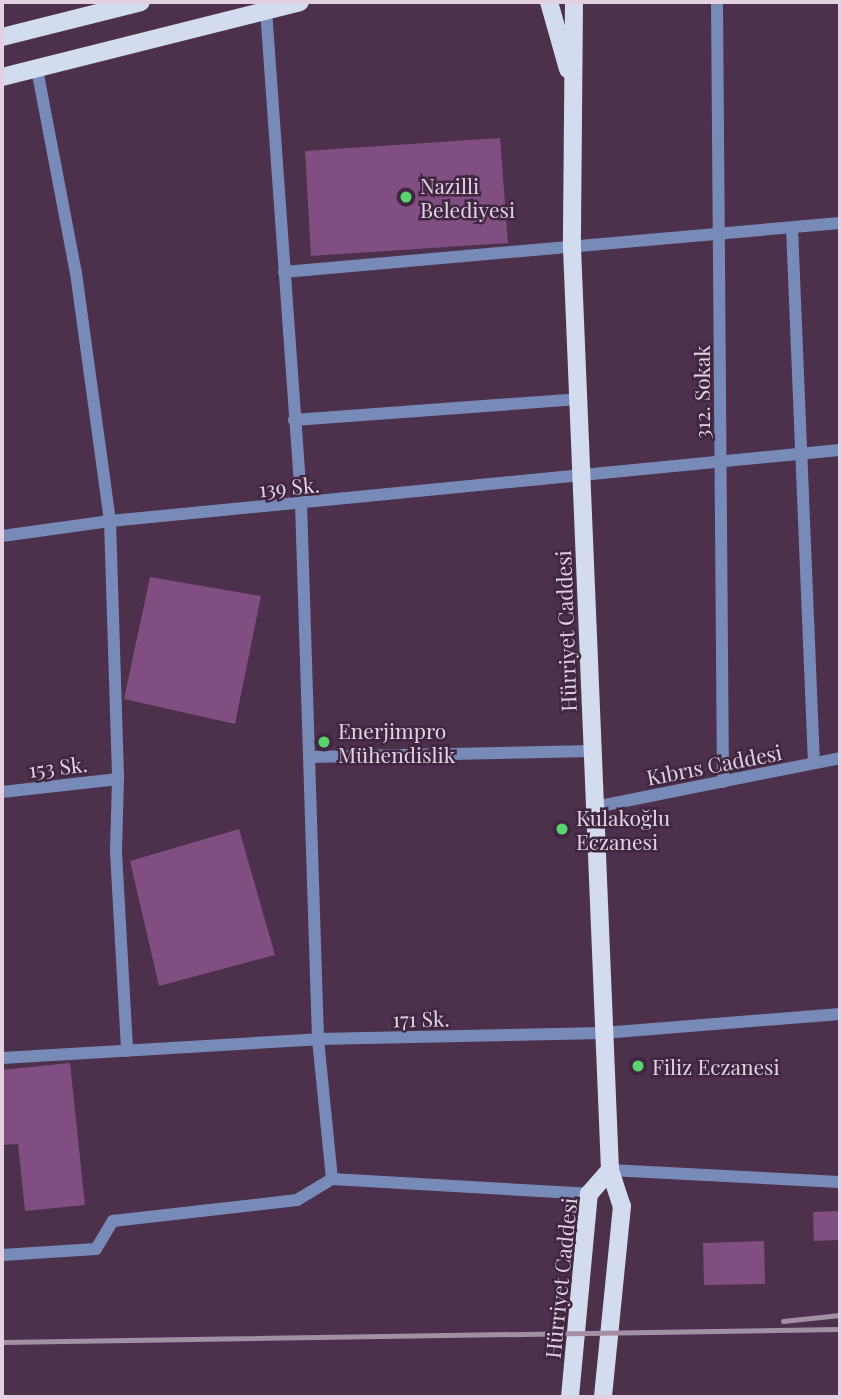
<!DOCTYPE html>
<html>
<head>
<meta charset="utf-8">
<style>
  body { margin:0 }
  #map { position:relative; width:842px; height:1399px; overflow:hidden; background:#4c304c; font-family:"Playfair Display",serif }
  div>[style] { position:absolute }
  .building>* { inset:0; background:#804e80 }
  .minor>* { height:12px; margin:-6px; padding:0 6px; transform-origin:6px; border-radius:6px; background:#788bb8 }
  .major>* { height:18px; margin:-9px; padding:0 9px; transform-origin:9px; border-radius:9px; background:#d3dbee }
  .rail>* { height:5px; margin:-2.5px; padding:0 2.5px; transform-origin:2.5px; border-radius:2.5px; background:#a48ea4 }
  .dots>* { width:19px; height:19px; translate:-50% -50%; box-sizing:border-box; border:4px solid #412641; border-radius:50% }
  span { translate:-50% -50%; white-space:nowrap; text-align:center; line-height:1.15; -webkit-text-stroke:5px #412641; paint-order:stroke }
  .poi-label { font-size:21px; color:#e3d1e2 }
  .left { translate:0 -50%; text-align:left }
  .street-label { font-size:21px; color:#e3d1e2 }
  .frame { position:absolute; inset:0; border:4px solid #e3d1e2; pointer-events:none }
</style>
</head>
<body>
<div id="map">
  <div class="building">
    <div style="clip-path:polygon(500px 138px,508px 243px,311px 256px,305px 151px)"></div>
    <div style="clip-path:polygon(150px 577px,261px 596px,235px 724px,124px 699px)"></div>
    <div style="clip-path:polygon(239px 829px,275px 955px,159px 986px,130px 861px)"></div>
    <div style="clip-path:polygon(70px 1063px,85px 1205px,25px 1211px,18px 1144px,2px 1145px,2px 1070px)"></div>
    <div style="clip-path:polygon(840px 1211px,840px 1240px,814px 1241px,813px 1212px)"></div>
    <div style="clip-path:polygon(764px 1241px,765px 1284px,704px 1285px,703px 1243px)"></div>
  </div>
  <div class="minor">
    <div style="left:717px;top:2px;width:780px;rotate:89.56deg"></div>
    <div style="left:266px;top:10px;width:495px;rotate:85.9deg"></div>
    <div style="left:301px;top:504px;width:535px;rotate:88.18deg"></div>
    <div style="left:318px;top:1039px;width:141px;rotate:84.3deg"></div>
    <div style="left:37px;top:69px;width:208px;rotate:79.2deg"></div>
    <div style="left:76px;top:273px;width:250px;rotate:82.2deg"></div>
    <div style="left:110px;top:521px;width:258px;rotate:88.2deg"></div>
    <div style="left:118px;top:779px;width:73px;rotate:91.6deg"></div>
    <div style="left:116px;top:852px;width:199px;rotate:86.8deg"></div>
    <div style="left:792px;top:228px;width:535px;rotate:87.65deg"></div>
    <div style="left:284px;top:272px;width:558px;rotate:-5.04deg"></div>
    <div style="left:294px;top:420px;width:285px;rotate:-4.2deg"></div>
    <div style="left:2px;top:536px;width:109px;rotate:-7.9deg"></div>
    <div style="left:110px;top:521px;width:733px;rotate:-5.56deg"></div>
    <div style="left:309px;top:757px;width:284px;rotate:-1.2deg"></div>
    <div style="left:2px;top:792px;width:117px;rotate:-6.4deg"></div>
    <div style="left:595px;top:807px;width:250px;rotate:-11.3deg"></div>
    <div style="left:2px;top:1058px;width:317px;rotate:-3.4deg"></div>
    <div style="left:318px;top:1039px;width:285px;rotate:-1.2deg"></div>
    <div style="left:603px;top:1033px;width:238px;rotate:-4.6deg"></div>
    <div style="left:610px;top:1170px;width:230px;rotate:3deg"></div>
    <div style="left:2px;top:1255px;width:94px;rotate:-3.7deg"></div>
    <div style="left:96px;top:1249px;width:33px;rotate:-59deg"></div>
    <div style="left:113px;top:1221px;width:185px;rotate:-6.5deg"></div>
    <div style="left:297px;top:1200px;width:41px;rotate:-31deg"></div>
    <div style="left:332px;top:1179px;width:257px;rotate:3.3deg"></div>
  </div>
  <div class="major">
    <div style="left:549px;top:2px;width:70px;rotate:74.2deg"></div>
    <div style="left:574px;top:2px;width:246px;rotate:90.5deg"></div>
    <div style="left:572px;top:248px;width:923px;rotate:87.64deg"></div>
    <div style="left:610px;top:1170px;width:38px;rotate:72deg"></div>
    <div style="left:622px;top:1206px;width:192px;rotate:95.7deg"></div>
    <div style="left:2px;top:37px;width:143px;rotate:-14.1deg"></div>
    <div style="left:2px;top:77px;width:307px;rotate:-14.1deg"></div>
    <div style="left:570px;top:1397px;width:204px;rotate:-84.7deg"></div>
    <div style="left:589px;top:1194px;width:32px;rotate:-49deg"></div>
  </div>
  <div class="rail">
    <div style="left:783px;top:1321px;width:57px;rotate:-6deg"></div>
    <div style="left:2px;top:1342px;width:838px;rotate:-0.89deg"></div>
  </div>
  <div class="dots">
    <div style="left:406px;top:197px;background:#5ad56e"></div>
    <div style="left:324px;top:742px;background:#5ad56e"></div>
    <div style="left:562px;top:829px;background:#5ad56e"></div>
    <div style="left:638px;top:1066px;background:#5ad56e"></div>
  </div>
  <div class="poi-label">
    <span class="left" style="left:420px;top:197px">Nazilli<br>Belediyesi</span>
    <span class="left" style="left:338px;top:742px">Enerjimpro<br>Mühendislik</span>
    <span class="left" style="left:576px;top:829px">Kulakoğlu<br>Eczanesi</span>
    <span class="left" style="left:652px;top:1066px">Filiz Eczanesi</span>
  </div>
  <div class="street-label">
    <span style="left:701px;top:392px;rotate:-90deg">312. Sokak</span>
    <span style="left:289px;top:486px;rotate:-5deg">139 Sk.</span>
    <span style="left:565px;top:631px;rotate:-92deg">Hürriyet Caddesi</span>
    <span style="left:714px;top:764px;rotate:-11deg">Kıbrıs Caddesi</span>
    <span style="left:58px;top:766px;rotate:-6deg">153 Sk.</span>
    <span style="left:421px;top:1018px;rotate:-1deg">171 Sk.</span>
    <span style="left:560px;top:1278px;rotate:-84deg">Hürriyet Caddesi</span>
  </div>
  <div class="frame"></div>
</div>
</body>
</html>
